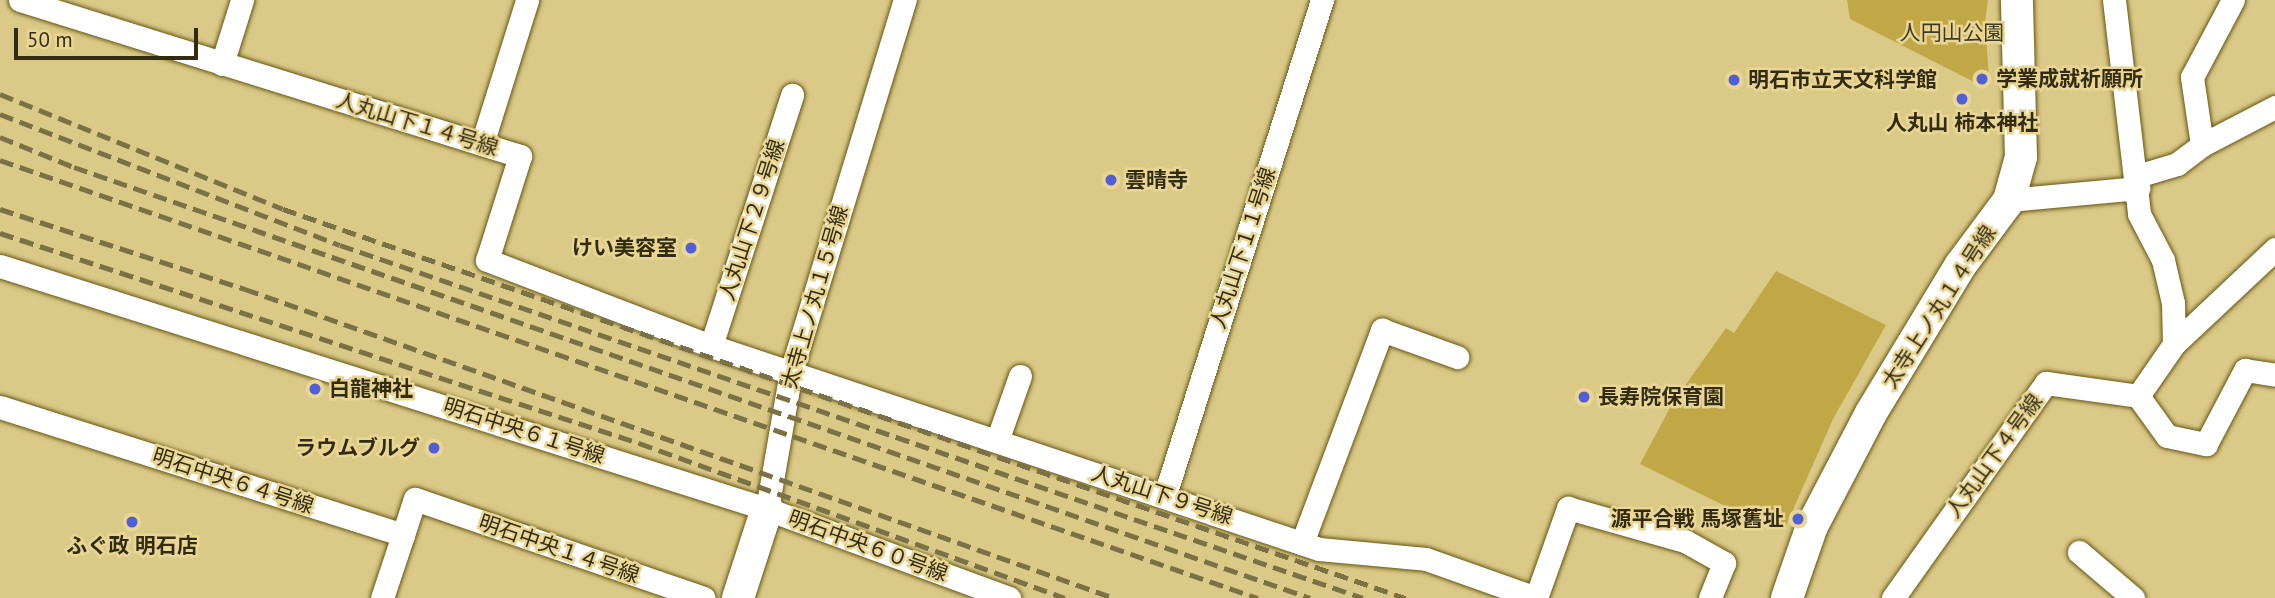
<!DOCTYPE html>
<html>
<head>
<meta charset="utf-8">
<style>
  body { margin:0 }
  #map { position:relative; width:2275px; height:598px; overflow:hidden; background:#dbc988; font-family:"PT Sans","Noto Sans JP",sans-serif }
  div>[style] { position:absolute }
  .green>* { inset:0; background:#c1a846 }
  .roads { filter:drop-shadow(0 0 2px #675712) drop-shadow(0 0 2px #675712) }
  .street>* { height:23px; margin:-11.5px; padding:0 11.5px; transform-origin:11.5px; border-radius:11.5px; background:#fff }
  .secondary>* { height:32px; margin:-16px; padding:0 16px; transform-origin:16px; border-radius:16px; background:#fff }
  .rail>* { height:5px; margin-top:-2.5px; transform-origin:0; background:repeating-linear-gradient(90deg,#7c7045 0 14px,transparent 0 21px) }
  .dots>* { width:19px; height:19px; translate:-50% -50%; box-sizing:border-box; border:4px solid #e9d695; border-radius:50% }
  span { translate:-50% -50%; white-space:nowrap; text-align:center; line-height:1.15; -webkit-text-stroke:5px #e9d695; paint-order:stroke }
  .park-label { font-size:21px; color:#413b24 }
  .poi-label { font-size:21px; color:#342c12; font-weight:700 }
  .left { translate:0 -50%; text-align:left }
  .right { translate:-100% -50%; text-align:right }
  .street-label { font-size:21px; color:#342c12 }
  .scale { position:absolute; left:14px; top:28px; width:184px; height:32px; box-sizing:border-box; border:4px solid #342c12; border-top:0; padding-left:9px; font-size:21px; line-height:24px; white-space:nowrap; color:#342c12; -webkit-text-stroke:5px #e9d695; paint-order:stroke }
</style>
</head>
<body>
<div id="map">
  <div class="green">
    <div style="clip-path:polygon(1847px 0,1988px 0,1985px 22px,1989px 79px,1982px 86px,1850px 19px)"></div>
    <div style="clip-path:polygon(1776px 271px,1886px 325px,1833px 419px,1785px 528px,1727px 507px,1640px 464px,1672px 404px,1726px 328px,1734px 333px)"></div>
  </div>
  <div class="roads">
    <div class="street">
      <div style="left:20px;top:0;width:524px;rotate:17.33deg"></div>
      <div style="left:520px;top:156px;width:109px;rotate:107.6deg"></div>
      <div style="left:487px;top:260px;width:240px;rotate:21deg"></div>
      <div style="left:711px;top:346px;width:641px;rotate:18.46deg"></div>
      <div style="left:1319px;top:549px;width:107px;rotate:5.3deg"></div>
      <div style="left:1426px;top:559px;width:117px;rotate:19.5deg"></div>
      <div style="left:2114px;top:0;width:215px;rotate:83.3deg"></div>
      <div style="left:2139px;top:214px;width:52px;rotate:62.4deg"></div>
      <div style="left:2163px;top:260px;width:44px;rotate:76.9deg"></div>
      <div style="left:2173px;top:303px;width:41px;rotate:88.6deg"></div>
      <div style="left:222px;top:64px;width:67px;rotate:-72.6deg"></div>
      <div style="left:482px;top:144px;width:151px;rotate:-72.6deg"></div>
      <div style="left:2202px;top:145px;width:82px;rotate:-27.5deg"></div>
      <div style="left:2137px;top:176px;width:42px;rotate:-16.7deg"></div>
      <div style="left:2177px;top:164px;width:31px;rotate:-37deg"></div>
      <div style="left:2202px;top:145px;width:69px;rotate:-98.4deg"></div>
      <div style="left:2192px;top:77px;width:87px;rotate:-62deg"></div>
      <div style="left:2009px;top:200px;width:130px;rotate:-5.3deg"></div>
      <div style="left:0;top:266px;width:805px;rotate:17.58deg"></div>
      <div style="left:767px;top:509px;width:258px;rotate:20.2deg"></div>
      <div style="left:711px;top:346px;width:264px;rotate:-72.1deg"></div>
      <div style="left:2138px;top:396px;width:63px;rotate:-55.3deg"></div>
      <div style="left:2174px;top:344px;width:139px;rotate:-43.2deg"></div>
      <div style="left:0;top:407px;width:423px;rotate:17.6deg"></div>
      <div style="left:403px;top:535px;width:66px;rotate:108.4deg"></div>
      <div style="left:997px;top:441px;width:69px;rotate:-70.5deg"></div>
      <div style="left:1165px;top:495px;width:519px;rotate:-72.4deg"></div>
      <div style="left:767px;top:509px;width:139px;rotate:-80.1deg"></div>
      <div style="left:791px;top:372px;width:389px;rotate:-73deg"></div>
      <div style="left:403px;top:535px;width:38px;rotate:-72deg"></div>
      <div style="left:415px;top:499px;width:305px;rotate:18.9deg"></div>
      <div style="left:1302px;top:543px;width:228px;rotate:-69.4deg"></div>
      <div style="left:1382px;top:330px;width:80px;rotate:19.8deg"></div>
      <div style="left:2079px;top:552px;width:71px;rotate:40.4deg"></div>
      <div style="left:1536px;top:598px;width:96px;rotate:-70.4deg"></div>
      <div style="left:1568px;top:508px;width:122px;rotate:15.8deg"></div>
      <div style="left:1685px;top:541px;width:45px;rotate:29.4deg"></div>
      <div style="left:1724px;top:563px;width:38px;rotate:112deg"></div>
      <div style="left:1893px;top:598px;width:264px;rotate:-54.6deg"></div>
      <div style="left:2046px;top:383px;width:93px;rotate:8deg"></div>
      <div style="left:2138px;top:396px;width:49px;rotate:54.1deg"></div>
      <div style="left:2167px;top:436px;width:40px;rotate:12deg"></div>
      <div style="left:2206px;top:444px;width:84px;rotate:-62.2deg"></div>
      <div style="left:2245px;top:370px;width:30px;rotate:9deg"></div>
    </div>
    <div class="secondary">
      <div style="left:738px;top:598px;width:94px;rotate:-72deg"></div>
      <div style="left:1787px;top:598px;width:76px;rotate:-70.9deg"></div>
      <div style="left:1812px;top:526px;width:127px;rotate:-62.4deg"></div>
      <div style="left:1871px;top:413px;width:172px;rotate:-58.8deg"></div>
      <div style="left:1960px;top:266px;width:82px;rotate:-53.4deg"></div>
      <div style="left:2009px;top:200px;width:45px;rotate:-74.4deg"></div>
      <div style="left:2021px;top:157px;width:157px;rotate:-91.5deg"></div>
    </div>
  </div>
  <div class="rail">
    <div style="left:0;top:94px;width:305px;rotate:22.1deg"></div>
    <div style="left:283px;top:209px;width:1188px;rotate:19.12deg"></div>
    <div style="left:0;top:114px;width:364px;rotate:21.1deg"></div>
    <div style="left:340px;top:245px;width:1082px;rotate:19.04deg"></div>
    <div style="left:0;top:137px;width:80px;rotate:22.1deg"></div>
    <div style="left:74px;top:167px;width:1309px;rotate:19.22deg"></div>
    <div style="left:0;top:160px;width:1332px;rotate:19.2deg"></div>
    <div style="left:0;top:209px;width:258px;rotate:18.1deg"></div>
    <div style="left:245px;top:289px;width:922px;rotate:19.57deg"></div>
    <div style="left:0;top:233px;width:673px;rotate:18.19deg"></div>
    <div style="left:639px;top:443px;width:453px;rotate:20deg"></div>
  </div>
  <div class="dots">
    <div style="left:1982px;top:79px;background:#525ed4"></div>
    <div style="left:1734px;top:80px;background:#525ed4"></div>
    <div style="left:1962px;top:99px;background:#525ed4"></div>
    <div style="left:1111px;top:180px;background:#525ed4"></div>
    <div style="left:691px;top:248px;background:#525ed4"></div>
    <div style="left:315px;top:389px;background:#525ed4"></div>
    <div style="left:1584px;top:397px;background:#525ed4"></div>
    <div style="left:434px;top:448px;background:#525ed4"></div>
    <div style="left:1798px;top:519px;background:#525ed4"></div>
    <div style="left:132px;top:522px;background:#525ed4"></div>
  </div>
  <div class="park-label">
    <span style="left:1952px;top:33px">人円山公園</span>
  </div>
  <div class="poi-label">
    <span class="left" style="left:1996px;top:79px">学業成就祈願所</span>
    <span class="left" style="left:1748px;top:80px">明石市立天文科学館</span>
    <span style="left:1962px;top:123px">人丸山 柿本神社</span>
    <span class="left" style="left:1125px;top:180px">雲晴寺</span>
    <span class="right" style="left:677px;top:248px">けい美容室</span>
    <span class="left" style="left:329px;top:389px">白龍神社</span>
    <span class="left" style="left:1598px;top:397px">長寿院保育園</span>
    <span class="right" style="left:420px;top:448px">ラウムブルグ</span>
    <span class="right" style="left:1784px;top:519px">源平合戦 馬塚舊址</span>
    <span style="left:132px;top:546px">ふぐ政 明石店</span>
  </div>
  <div class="street-label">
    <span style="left:417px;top:124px;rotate:17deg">人丸山下１４号線</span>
    <span style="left:752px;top:220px;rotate:-72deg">人丸山下２９号線</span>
    <span style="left:1243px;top:248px;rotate:-72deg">人丸山下１１号線</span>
    <span style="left:815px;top:297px;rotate:-74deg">太寺上ノ丸１５号線</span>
    <span style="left:1939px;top:307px;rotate:-57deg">太寺上ノ丸１４号線</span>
    <span style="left:524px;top:431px;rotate:18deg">明石中央６１号線</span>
    <span style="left:1994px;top:456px;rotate:-54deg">人丸山下４号線</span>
    <span style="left:233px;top:481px;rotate:18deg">明石中央６４号線</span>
    <span style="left:1162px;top:495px;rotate:18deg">人丸山下９号線</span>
    <span style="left:868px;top:546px;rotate:20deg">明石中央６０号線</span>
    <span style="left:559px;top:549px;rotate:19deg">明石中央１４号線</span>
  </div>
  <div class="scale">50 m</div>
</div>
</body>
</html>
